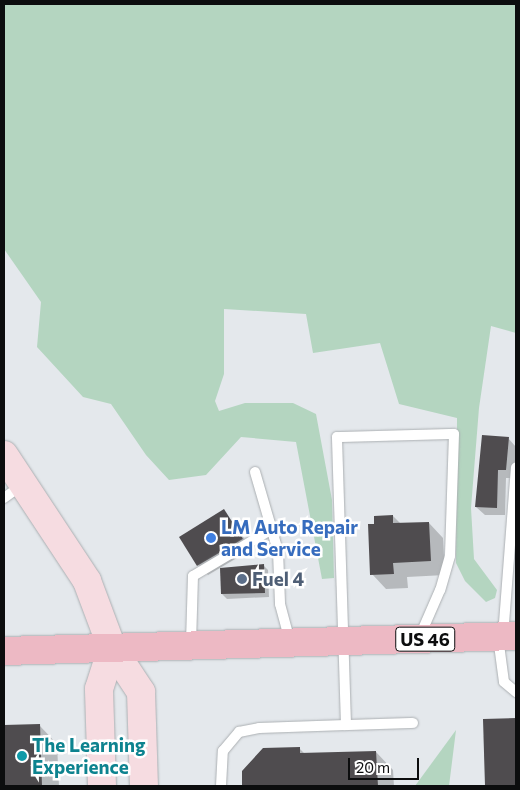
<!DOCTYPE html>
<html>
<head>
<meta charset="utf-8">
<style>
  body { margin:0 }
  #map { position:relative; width:520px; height:790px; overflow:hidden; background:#e4e8ec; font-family:Commissioner,sans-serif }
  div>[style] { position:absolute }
  .green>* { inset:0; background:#b4d5c0 }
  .shadow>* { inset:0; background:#0003 }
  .building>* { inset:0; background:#4f4c4f }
  .roads { filter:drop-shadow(0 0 1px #abafb2) drop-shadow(0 0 1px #abafb2) }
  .lane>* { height:10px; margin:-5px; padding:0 5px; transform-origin:5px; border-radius:5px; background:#fff }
  .secondary>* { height:28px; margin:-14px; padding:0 14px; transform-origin:14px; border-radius:14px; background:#f6dce1 }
  .primary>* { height:28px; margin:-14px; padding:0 14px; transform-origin:14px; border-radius:14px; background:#edb9c4 }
  .dots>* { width:14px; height:14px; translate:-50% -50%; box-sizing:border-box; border:2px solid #fff; border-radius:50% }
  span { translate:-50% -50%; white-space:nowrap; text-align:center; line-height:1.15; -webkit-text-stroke:5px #fff; paint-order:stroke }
  .shield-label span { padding:1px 4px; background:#fff; border:1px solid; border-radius:4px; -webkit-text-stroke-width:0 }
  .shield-label { font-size:18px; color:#0c0d0e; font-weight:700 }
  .shop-label { font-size:19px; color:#366cbe; font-weight:700 }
  .left { translate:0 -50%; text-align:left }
  .service-label { font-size:19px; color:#4e5e75; font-weight:700 }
  .culture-label { font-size:19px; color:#0d838f; font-weight:700 }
  .frame { position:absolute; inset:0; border:5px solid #0c0d0e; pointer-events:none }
  .scale { position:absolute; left:348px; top:758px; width:71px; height:22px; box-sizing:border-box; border:2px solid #0c0d0e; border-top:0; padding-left:6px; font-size:15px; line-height:18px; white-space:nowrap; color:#0c0d0e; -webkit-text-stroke:4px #fff; paint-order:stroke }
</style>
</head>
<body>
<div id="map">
  <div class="green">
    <div style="clip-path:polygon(4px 4px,516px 4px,516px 333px,491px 326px,479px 408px,471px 508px,474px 559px,497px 590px,495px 598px,486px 602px,465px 581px,456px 563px,457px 418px,399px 404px,380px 343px,313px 353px,306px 314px,224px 309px,224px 374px,215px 401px,219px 411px,245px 403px,293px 403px,316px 414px,332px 500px,334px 578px,322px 579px,296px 442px,241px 437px,206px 475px,169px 480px,146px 455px,111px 404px,83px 397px,37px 347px,41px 302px,4px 249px)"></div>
    <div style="clip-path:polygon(456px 730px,449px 786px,415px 786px)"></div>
  </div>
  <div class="shadow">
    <div style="clip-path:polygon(508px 438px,516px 447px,514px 478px,506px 478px,505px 515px,485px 515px,476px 507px)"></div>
    <div style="clip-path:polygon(224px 511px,252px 549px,208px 575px,198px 565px)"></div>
    <div style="clip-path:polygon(393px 516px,401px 524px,429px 523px,443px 538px,445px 575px,407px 577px,408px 588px,386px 589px,372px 574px,375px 525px)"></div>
    <div style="clip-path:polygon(263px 565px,268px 570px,269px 597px,227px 599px,222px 594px)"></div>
    <div style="clip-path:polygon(516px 720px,516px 786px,486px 786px,484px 721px)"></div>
    <div style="clip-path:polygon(4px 726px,40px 726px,57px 744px,59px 786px,4px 786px)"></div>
    <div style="clip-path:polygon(299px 748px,305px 754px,376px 752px,393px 770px,394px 786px,244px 786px,243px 771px)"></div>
  </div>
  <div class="building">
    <div style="clip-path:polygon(482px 435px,509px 437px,506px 470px,498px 470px,497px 508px,475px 507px)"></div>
    <div style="clip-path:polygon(224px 509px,243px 539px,197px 566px,179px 537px)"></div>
    <div style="clip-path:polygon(393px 515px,393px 523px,429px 522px,431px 561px,393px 563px,394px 574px,370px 575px,368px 524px,374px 524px,374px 516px)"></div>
    <div style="clip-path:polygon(264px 564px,265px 593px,221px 594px,220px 568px)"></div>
    <div style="clip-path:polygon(516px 718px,516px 786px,485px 786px,483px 719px)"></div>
    <div style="clip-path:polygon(40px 724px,42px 786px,4px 786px,4px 725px)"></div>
    <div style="clip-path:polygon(300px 747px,300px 753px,376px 751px,378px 786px,242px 786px,242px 771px,263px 748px)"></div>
  </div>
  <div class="roads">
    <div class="lane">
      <div style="left:255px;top:472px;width:82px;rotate:73.8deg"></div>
      <div style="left:278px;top:551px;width:53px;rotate:87.8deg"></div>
      <div style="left:280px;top:604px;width:39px;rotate:75deg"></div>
      <div style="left:4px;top:498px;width:22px;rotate:-36deg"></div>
      <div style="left:503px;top:636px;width:169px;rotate:-85.6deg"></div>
      <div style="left:498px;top:637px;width:45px;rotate:82.4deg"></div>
      <div style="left:504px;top:682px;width:16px;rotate:40deg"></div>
      <div style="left:191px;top:643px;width:67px;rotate:-88.3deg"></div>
      <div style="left:193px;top:576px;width:92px;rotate:-30.7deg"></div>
      <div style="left:413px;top:723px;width:67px;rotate:178.3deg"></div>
      <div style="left:346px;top:725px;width:288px;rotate:-91.8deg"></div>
      <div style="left:337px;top:437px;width:117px;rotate:-1.5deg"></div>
      <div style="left:454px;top:434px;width:122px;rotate:91.9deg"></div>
      <div style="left:450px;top:556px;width:35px;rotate:106deg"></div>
      <div style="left:440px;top:590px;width:52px;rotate:113.6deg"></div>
      <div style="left:221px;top:786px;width:35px;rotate:-87deg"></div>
      <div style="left:223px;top:751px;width:25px;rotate:-50deg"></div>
      <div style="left:239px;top:732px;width:20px;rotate:-11deg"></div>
      <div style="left:259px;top:728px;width:87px;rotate:-2deg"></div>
    </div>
    <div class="secondary">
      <div style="left:4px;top:455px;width:151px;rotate:56.6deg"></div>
      <div style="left:87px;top:581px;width:72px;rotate:69.5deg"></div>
      <div style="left:112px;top:648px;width:53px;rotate:56.6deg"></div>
      <div style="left:141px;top:692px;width:94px;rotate:88.2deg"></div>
      <div style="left:102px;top:786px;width:97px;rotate:-91.8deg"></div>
      <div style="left:99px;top:689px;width:43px;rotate:-72.4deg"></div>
    </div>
    <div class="primary">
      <div style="left:4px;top:651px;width:512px;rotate:-1.68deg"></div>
    </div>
  </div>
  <div class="dots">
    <div style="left:211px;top:538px;background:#3f7fe0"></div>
    <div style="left:242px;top:579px;background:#5c6f8a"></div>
    <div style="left:22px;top:756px;background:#0f9aa8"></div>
  </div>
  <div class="shield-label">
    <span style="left:425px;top:639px">US 46</span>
  </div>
  <div class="shop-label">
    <span class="left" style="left:221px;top:538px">LM Auto Repair<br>and Service</span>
  </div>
  <div class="service-label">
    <span class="left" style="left:252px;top:579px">Fuel 4</span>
  </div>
  <div class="culture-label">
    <span class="left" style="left:32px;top:756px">The Learning<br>Experience</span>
  </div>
  <div class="frame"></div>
  <div class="scale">20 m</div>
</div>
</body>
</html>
